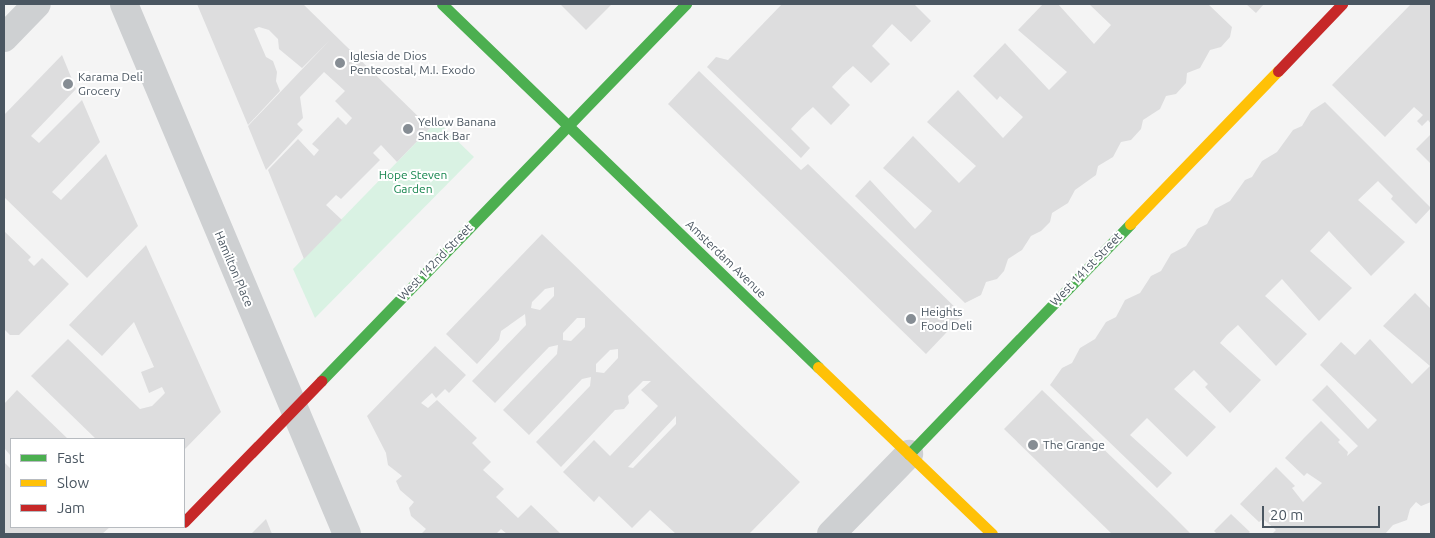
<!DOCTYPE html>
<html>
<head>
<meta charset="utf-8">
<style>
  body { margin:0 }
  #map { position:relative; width:1435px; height:538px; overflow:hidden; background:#f4f4f4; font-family:Ubuntu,sans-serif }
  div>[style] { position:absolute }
  .green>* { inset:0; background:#d9f2e3 }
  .building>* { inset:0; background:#ddddde }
  .street>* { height:28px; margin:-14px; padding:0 14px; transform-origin:14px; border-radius:14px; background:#ced0d2 }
  .fast>* { height:11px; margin:-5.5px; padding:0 5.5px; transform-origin:5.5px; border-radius:5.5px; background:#4caf50 }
  .slow>* { height:11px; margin:-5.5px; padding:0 5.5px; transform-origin:5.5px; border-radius:5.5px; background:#ffc107 }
  .jam>* { height:11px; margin:-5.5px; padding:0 5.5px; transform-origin:5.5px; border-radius:5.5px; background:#c62828 }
  .dots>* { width:14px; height:14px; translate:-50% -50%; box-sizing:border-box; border:2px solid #fff; border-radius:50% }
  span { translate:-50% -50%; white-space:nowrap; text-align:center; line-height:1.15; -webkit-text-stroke:4px #fff; paint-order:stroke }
  .poi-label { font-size:12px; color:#4a5661 }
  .left { translate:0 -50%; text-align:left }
  .park-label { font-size:12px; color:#17864f }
  .street-label { font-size:12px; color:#4a5661 }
  .frame { position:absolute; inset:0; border:5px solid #4a5661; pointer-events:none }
  .legend { position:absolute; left:10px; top:438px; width:175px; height:90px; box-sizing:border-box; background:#fff; border:1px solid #b7bbc0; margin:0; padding:6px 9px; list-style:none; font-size:15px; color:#4a5661 }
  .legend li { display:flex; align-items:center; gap:10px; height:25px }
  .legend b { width:25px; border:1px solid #b7bbc0 }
  .scale { position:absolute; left:1262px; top:506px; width:118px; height:22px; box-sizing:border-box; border:2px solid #4a5661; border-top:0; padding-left:6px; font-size:15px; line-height:18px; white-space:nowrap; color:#4a5661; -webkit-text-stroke:4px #fff; paint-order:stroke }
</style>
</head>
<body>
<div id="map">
  <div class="green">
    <div style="clip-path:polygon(437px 121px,474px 157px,315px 318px,293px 269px)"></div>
  </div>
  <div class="building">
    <div style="clip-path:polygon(197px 4px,303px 4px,430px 128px,397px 162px,381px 145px,373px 153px,380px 160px,341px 199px,336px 195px,326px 205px,342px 220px,304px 259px,268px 170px,298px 139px,314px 156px,319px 150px,312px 144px,338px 117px,346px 125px,352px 118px,335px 101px,345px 91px,324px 72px,300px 97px,303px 118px,297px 124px,303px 130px,266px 170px,248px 126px,329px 41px,302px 68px,279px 49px,278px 39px,269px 30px,259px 27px,254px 29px,266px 57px,273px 61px,277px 72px,276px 81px,280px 91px,248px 125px)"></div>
    <div style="clip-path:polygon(560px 4px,612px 4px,586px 30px)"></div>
    <div style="clip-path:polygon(782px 4px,914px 4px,931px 21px,911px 42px,892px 24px,872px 46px,890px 64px,871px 83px,853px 66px,843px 75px,832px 87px,850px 105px,831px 125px,813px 107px,802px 117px,791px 129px,810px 148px,801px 158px,707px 67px,716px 57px,728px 60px)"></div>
    <div style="clip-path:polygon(1043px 4px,1058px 4px,1094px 44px,1111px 25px,1089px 4px,1208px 4px,1232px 27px,1230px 37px,1221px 47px,1210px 50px,1200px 68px,1187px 73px,1186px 83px,1176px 94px,1166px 96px,1160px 109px,1143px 120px,1141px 129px,1131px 140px,1121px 142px,1113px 157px,1098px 166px,1096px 175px,1075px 190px,1068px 203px,1052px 213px,1050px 222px,1041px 231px,1031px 236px,1022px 250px,1008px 259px,1004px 271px,997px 279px,986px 282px,981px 295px,965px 303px,855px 196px,870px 180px,915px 229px,923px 221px,932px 211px,883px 168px,913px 136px,959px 183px,976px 166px,927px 122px,958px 90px,1003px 138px,1023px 117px,1000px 96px,997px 100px,973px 76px,1005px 43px,1049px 90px,1067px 72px,1018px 30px)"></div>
    <div style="clip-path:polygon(1246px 4px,1264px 4px,1256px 13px)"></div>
    <div style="clip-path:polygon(1411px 4px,1431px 4px,1431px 124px,1428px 120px,1422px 126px,1417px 121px,1423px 115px,1414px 107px,1385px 137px,1332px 85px)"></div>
    <div style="clip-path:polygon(62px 55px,76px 89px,31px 136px,39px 143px,82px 100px,100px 142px,52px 192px,61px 200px,106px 154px,138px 226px,87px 278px,4px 197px,4px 115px)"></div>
    <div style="clip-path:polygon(699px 71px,801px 170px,808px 164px,963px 315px,926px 354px,668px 104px)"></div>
    <div style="clip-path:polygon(1325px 102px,1431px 208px,1416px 224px,1391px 199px,1393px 196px,1378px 181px,1358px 200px,1405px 242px,1371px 276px,1329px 231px,1310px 251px,1352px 288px,1319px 321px,1282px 279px,1265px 296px,1307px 334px,1276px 366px,1238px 325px,1227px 335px,1220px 343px,1261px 380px,1230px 413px,1205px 387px,1208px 384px,1194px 370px,1174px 389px,1216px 427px,1187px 457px,1147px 418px,1130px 435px,1172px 473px,1157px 488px,1050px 385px,1062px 368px,1072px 363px,1080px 348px,1095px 339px,1106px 322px,1116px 317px,1125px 300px,1140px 293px,1151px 276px,1161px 271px,1171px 254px,1186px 246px,1197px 229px,1207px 224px,1215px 209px,1230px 201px,1245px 180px,1252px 177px,1262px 161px,1277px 152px,1293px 130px,1302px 126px,1311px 111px)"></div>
    <div style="clip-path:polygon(1431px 134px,1431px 164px,1416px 149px)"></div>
    <div style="clip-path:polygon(4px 231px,31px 257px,28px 260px,34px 266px,42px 258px,69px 284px,19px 335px,10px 335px,4px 329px)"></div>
    <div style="clip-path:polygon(evenodd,542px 234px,800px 482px,749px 534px,676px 534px,650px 510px,632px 528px,599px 496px,594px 502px,563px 472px,594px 440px,610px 456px,658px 406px,641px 390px,651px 381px,643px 381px,628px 396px,629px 403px,624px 409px,615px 410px,561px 467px,536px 442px,590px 386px,591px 377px,582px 379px,529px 435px,503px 410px,557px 354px,558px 345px,549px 347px,495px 403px,472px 381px,526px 325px,525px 314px,501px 331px,499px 340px,477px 364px,446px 334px,542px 234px,554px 287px,554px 296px,540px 310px,531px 308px,532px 302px,545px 289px,554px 287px,542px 234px,577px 318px,585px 318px,585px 327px,571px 341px,563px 340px,563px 333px,577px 318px,542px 234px,618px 349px,618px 358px,604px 373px,596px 372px,596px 364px,610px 350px,618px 349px,542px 234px,676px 416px,676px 424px,633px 468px,628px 467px,676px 416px)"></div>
    <div style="clip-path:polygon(146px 245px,221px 412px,184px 450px,184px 439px,96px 439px,31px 376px,68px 339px,140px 409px,152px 406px,165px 393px,162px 387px,149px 393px,141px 372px,154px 367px,134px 322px,102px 356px,69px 325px)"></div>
    <div style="clip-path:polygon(1415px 293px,1431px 309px,1431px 502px,1421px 506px,1416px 502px,1410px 509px,1407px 520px,1393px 525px,1385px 534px,1272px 534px,1276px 530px,1263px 519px,1259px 522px,1240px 504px,1276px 467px,1295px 486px,1292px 488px,1303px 502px,1322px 483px,1307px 473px,1304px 476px,1285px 458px,1304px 438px,1321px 421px,1340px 440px,1338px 442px,1348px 452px,1347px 456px,1358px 446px,1312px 400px,1327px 385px,1368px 429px,1377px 420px,1320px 365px,1341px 342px,1355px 355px,1370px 339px,1412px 384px,1430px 366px,1383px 326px)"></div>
    <div style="clip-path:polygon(435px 346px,466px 375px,449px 393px,445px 389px,436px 398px,432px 393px,421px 403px,428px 408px,437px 400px,477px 438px,472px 443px,491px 462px,483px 470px,504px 489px,496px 497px,518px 518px,531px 505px,561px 534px,507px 534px,501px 529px,496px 534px,421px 534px,426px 529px,411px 516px,409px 508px,414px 502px,400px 490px,396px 481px,402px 476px,388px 465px,386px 453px,367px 416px)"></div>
    <div style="clip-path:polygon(17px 390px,68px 439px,11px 439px,11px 456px,4px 448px,4px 404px)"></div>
    <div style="clip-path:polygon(1042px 390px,1170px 513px,1191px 534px,1112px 534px,1004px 429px)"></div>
    <div style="clip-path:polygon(4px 462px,11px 469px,11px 527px,110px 527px,102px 534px,4px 534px)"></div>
    <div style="clip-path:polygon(1231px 514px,1250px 532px,1248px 534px,1217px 534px,1214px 531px)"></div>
    <div style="clip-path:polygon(266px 519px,272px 534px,251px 534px)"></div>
  </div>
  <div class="street">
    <div style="left:124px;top:4px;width:575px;rotate:67.18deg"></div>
    <div style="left:4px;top:38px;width:47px;rotate:-45.9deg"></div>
    <div style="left:831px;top:534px;width:112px;rotate:-45.7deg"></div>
  </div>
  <div class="fast">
    <div style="left:442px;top:4px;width:523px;rotate:43.99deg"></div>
    <div style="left:321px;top:381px;width:525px;rotate:-45.93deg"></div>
    <div style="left:909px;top:454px;width:319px;rotate:-46.1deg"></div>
  </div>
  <div class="slow">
    <div style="left:1130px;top:224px;width:213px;rotate:-46deg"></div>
    <div style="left:818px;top:367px;width:241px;rotate:43.8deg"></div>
  </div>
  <div class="jam">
    <div style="left:1278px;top:71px;width:93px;rotate:-46.3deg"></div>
    <div style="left:184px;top:522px;width:197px;rotate:-45.8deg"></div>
  </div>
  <div class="dots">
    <div style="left:340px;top:63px;background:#868d94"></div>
    <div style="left:68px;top:84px;background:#868d94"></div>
    <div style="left:408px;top:129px;background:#868d94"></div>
    <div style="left:911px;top:319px;background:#868d94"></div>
    <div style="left:1033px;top:445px;background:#868d94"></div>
  </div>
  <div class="poi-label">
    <span class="left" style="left:350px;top:63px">Iglesia de Dios<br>Pentecostal, M.I. Exodo</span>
    <span class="left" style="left:78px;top:84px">Karama Deli<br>Grocery</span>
    <span class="left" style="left:418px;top:129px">Yellow Banana<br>Snack Bar</span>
    <span class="left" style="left:921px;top:319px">Heights<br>Food Deli</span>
    <span class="left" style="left:1043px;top:445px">The Grange</span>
  </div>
  <div class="park-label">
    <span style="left:413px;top:182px">Hope Steven<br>Garden</span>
  </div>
  <div class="street-label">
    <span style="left:726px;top:259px;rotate:44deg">Amsterdam Avenue</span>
    <span style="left:435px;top:262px;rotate:-46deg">West 142nd Street</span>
    <span style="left:234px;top:269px;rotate:67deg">Hamilton Place</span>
    <span style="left:1086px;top:269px;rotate:-46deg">West 141st Street</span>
  </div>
  <div class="frame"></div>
  <ul class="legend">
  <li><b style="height:6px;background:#4caf50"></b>Fast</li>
  <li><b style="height:6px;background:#ffc107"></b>Slow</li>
  <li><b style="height:6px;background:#c62828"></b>Jam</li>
  </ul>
  <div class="scale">20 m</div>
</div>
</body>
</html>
